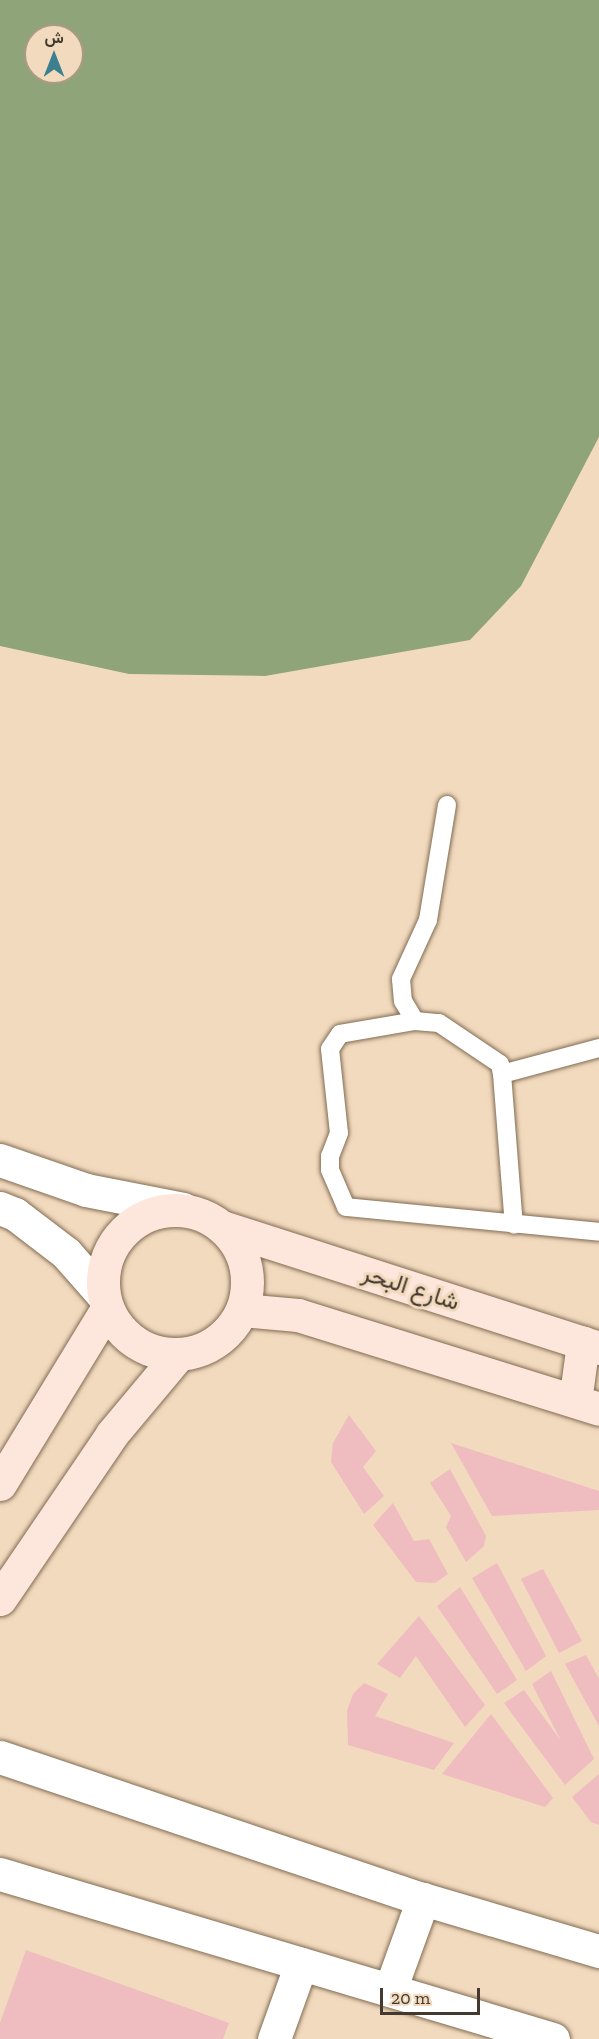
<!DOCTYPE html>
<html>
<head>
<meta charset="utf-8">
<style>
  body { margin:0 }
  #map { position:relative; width:599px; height:2039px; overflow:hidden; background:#f2dabe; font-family:"Zilla Slab",Vazirmatn,serif }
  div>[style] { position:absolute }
  .green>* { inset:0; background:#efbcbf }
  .water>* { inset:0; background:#8fa478 }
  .roads { filter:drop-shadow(0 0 2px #816c53) drop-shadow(0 0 2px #816c53) }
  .service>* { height:18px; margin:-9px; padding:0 9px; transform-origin:9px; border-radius:9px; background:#fff }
  .minor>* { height:33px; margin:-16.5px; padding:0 16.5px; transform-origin:16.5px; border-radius:16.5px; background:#fff }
  .tertiary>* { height:33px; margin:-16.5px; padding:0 16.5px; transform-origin:16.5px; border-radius:16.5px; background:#fff }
  .secondary>* { height:33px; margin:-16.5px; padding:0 16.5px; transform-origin:16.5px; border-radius:16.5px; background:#fde6dc }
  .secondary>.ring { margin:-16.5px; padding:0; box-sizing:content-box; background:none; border:33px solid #fde6dc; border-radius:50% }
  span { translate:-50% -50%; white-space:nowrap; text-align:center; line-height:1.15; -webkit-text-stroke:6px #f2dabe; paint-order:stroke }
  .street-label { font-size:24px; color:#43392e }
  .north { position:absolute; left:24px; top:24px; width:60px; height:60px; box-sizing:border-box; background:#f2dabe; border:2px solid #ac9a84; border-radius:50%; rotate:0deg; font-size:16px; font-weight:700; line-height:24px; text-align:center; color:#43392e }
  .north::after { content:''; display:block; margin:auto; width:21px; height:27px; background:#3c808f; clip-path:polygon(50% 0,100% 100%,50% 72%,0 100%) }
  .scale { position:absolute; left:380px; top:1988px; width:100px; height:27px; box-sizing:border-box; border:3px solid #43392e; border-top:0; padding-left:8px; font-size:18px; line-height:21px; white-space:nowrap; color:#43392e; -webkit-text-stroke:4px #f2dabe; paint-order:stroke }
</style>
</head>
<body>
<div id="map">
  <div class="green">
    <div style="clip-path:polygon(349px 1415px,376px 1451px,363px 1467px,384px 1496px,364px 1514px,331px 1462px,333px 1443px)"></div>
    <div style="clip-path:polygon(451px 1443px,599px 1491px,599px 1510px,492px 1516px)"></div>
    <div style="clip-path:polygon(450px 1469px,486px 1536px,484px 1546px,466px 1562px,446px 1527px,451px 1516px,430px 1483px)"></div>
    <div style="clip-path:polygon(393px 1503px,414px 1541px,429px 1539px,448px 1574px,435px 1583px,416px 1582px,373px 1525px)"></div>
    <div style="clip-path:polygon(497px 1563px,546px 1656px,526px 1671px,472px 1578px)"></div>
    <div style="clip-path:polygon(543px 1569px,582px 1641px,559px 1653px,521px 1579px)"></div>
    <div style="clip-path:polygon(460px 1587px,517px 1680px,497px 1694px,437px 1606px)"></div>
    <div style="clip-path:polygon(419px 1616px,485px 1705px,465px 1727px,416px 1656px,400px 1678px,377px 1664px)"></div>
    <div style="clip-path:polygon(586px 1655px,599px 1679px,599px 1726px,565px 1664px)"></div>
    <div style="clip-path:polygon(551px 1671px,594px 1759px,565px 1785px,504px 1703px,524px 1690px,561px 1741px,532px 1684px)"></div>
    <div style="clip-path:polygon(364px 1683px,388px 1694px,375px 1716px,454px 1743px,434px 1770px,348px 1745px,347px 1711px,353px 1694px)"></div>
    <div style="clip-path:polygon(491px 1714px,553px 1798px,545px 1807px,442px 1774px)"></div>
    <div style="clip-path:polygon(599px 1774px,599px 1825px,591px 1822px,572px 1797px)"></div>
    <div style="clip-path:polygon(26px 1950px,229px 2023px,223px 2039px,0 2039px,0 2023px)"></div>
  </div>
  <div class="water">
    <div style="clip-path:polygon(evenodd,0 0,599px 0,599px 437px,521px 586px,470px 640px,265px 676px,129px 674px,0 646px,0 0,36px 36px,72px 36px,72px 72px,36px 72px,36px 36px)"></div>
  </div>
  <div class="roads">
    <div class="service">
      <div style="left:447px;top:805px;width:117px;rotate:99.4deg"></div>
      <div style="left:428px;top:920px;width:65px;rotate:114.6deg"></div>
      <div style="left:401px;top:979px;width:22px;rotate:85deg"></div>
      <div style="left:403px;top:1001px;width:23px;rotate:59deg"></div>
      <div style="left:415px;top:1021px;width:24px;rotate:5deg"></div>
      <div style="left:439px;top:1023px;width:73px;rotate:33.9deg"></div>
      <div style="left:500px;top:1064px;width:10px;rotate:79deg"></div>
      <div style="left:502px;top:1074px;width:100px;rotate:-15deg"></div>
      <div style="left:415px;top:1021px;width:76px;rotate:170.2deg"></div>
      <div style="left:340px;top:1034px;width:18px;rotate:124deg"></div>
      <div style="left:330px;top:1049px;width:84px;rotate:83.9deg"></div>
      <div style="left:339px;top:1133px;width:25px;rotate:111deg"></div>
      <div style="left:330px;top:1156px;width:14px;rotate:90deg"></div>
      <div style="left:330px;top:1170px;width:40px;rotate:66.6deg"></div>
      <div style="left:346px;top:1207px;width:254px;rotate:5.6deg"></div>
      <div style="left:502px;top:1074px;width:151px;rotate:85.5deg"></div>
    </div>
    <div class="minor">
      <div style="left:0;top:1757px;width:446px;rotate:18.6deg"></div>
      <div style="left:423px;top:1899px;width:184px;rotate:16.5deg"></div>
      <div style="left:0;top:1874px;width:577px;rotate:16.61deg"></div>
      <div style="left:390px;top:1990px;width:97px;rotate:-70.1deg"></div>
      <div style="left:274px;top:2039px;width:80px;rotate:-70.2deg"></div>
    </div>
    <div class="tertiary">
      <div style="left:0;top:1160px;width:91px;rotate:19.2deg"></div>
      <div style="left:86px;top:1190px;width:99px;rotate:11.1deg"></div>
      <div style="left:0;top:1208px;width:16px;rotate:22deg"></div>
      <div style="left:15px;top:1214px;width:64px;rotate:37.4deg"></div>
      <div style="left:66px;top:1253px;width:55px;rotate:48.7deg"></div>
    </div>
    <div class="secondary">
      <div class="ring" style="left:103px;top:1210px;width:111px;height:111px"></div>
      <div style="left:222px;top:1227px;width:396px;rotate:17.8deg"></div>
      <div style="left:242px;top:1310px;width:56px;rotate:5.1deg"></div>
      <div style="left:298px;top:1315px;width:315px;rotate:17.3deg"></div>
      <div style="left:575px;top:1401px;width:59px;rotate:-82.1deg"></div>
      <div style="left:0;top:1484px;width:205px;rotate:-58.6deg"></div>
      <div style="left:0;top:1599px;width:199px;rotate:-55.8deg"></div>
      <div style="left:112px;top:1434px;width:103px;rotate:-50.1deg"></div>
    </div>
  </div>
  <div class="street-label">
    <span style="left:411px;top:1287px;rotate:18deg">شارع البحر</span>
  </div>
  <div class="north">ش</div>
  <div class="scale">20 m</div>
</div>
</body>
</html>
